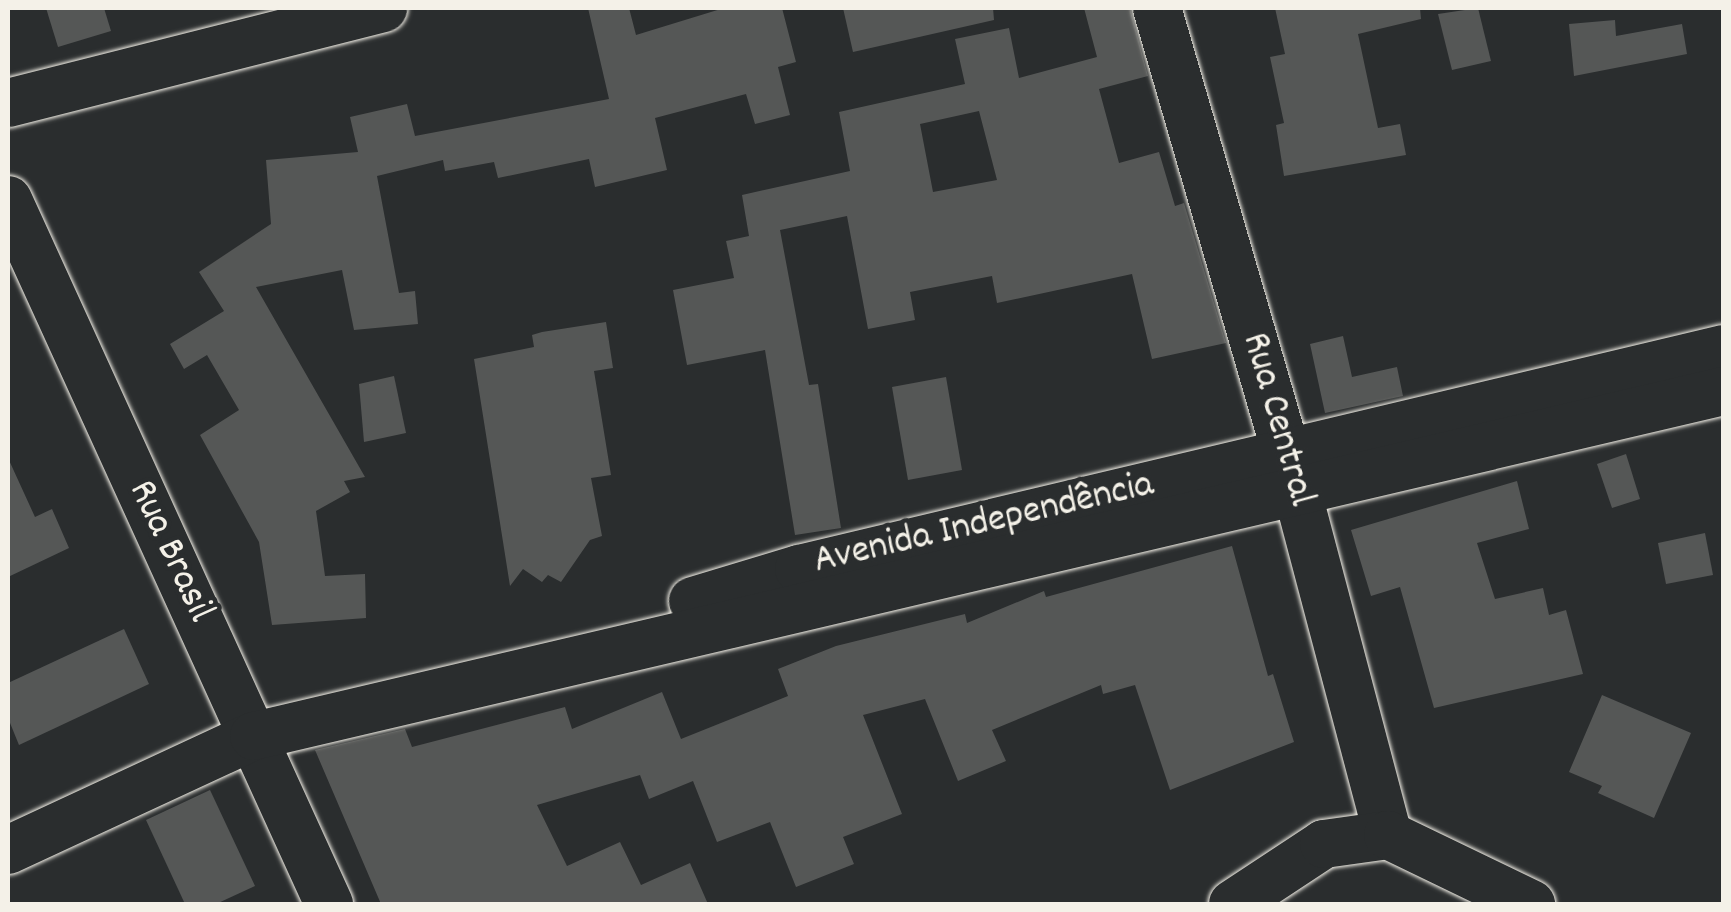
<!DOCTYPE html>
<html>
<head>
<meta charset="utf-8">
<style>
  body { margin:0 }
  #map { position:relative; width:1731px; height:912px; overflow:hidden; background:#2a2d2e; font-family:Dekko,sans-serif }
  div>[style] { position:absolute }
  .building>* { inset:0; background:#555756 }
  .roads { filter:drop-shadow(0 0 2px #f4f1e8) drop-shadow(0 0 2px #f4f1e8) }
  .minor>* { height:48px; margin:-24px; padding:0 24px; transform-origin:24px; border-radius:24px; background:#2a2d2e }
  span { translate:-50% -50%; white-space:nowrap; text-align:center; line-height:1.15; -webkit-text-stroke:9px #2a2d2e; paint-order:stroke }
  .street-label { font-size:40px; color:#f4f1e8 }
  .frame { position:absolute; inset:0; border:10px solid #f4f1e8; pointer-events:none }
</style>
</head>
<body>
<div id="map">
  <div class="building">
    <div style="clip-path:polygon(46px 8px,104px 8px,111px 31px,58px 47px)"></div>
    <div style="clip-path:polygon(588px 8px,629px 8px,636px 35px,724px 8px,782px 8px,796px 62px,778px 67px,790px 115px,755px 124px,746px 94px,655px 118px,667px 170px,595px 187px,589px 159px,498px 178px,494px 162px,445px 171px,443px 160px,377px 176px,399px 293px,415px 291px,418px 324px,354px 330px,342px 270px,256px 287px,365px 477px,344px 481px,350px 492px,316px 511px,325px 576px,365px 574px,366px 618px,272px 625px,259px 542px,200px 435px,239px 410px,207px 355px,184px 369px,170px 344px,224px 311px,199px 272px,271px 224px,266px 160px,358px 152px,350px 117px,407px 104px,415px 136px,609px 99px)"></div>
    <div style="clip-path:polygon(843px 8px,993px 8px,994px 20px,853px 52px)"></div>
    <div style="clip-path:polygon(evenodd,1084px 8px,1130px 8px,1148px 76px,1099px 89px,1119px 163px,1159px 152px,1175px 206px,1184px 203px,1226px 343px,1152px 359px,1132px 274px,997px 303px,992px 276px,910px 292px,915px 320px,868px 329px,847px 216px,780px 230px,809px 385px,818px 384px,841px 528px,795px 535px,765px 350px,687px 365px,673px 290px,734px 278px,726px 241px,749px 236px,742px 195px,850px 171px,839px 112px,965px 84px,955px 39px,1009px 28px,1019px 78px,1097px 57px,1084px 8px,979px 111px,997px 180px,933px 192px,920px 124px,979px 111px)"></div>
    <div style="clip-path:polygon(1275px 8px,1420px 8px,1421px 19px,1358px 34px,1378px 128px,1400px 124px,1406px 155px,1284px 176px,1276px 125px,1284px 123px,1270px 57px,1285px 54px)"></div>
    <div style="clip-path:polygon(1478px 8px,1491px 61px,1452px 70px,1438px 14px)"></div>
    <div style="clip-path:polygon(1615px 20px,1616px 36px,1682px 24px,1687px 54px,1574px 76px,1569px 24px)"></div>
    <div style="clip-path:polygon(606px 322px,613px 368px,594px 371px,611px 475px,591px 478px,602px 536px,590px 540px,561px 582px,548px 575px,542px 582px,523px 569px,510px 586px,474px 359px,534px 347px,532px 335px,542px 332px)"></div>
    <div style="clip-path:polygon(1343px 336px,1352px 377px,1397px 367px,1403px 396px,1325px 413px,1310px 344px)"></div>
    <div style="clip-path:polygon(394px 376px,406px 433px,364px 442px,359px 384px)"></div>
    <div style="clip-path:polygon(946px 377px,962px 470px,908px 480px,892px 387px)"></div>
    <div style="clip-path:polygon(1626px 454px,1640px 499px,1612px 508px,1597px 464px)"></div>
    <div style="clip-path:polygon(8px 458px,35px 517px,52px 509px,69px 548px,8px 577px)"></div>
    <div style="clip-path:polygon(1517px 481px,1529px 529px,1477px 543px,1495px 599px,1543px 588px,1549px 615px,1566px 610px,1583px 674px,1434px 708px,1400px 587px,1371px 596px,1351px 530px)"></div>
    <div style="clip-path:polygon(1705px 533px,1713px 575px,1666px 584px,1658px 543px)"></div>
    <div style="clip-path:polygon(1232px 546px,1268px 676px,1273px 674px,1294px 742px,1170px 790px,1135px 685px,1103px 694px,1101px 685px,992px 730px,1006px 761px,958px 781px,925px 699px,863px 715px,902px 814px,843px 837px,854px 864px,796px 887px,770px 822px,717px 842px,693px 781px,649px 799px,640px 775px,537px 805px,567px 866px,620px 842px,641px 885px,690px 863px,708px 904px,381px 904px,315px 750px,405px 729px,412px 747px,565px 707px,572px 729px,662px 692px,681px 739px,788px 696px,778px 669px,836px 646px,965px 614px,967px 623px,1044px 591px,1046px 597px)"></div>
    <div style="clip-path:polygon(124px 629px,149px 684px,19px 745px,8px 718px,8px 683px)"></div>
    <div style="clip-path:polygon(1602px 695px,1691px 733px,1654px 818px,1598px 793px,1602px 786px,1569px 772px)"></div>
    <div style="clip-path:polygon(210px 790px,255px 886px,216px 904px,185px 904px,146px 820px)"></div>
  </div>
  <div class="roads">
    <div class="minor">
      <div style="left:1157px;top:8px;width:499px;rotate:73.8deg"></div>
      <div style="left:1296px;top:487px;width:360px;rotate:75.2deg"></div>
      <div style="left:8px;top:103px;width:387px;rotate:-14.2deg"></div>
      <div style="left:8px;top:200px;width:774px;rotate:65.49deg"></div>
      <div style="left:693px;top:601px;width:111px;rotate:-16.8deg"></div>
      <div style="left:799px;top:569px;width:951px;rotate:-13.38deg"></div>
      <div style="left:8px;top:850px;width:271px;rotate:-24.9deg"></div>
      <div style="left:254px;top:736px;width:1510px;rotate:-13.21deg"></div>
      <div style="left:1233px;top:904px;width:109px;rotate:-33.4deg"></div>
      <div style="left:1324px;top:844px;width:65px;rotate:-8deg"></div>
      <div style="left:1388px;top:835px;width:159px;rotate:25.8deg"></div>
    </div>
  </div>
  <div class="street-label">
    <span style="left:1276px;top:420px;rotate:74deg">Rua Central</span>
    <span style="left:984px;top:525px;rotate:-13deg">Avenida Independência</span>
    <span style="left:169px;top:552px;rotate:65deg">Rua Brasil</span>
  </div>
  <div class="frame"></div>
</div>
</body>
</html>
